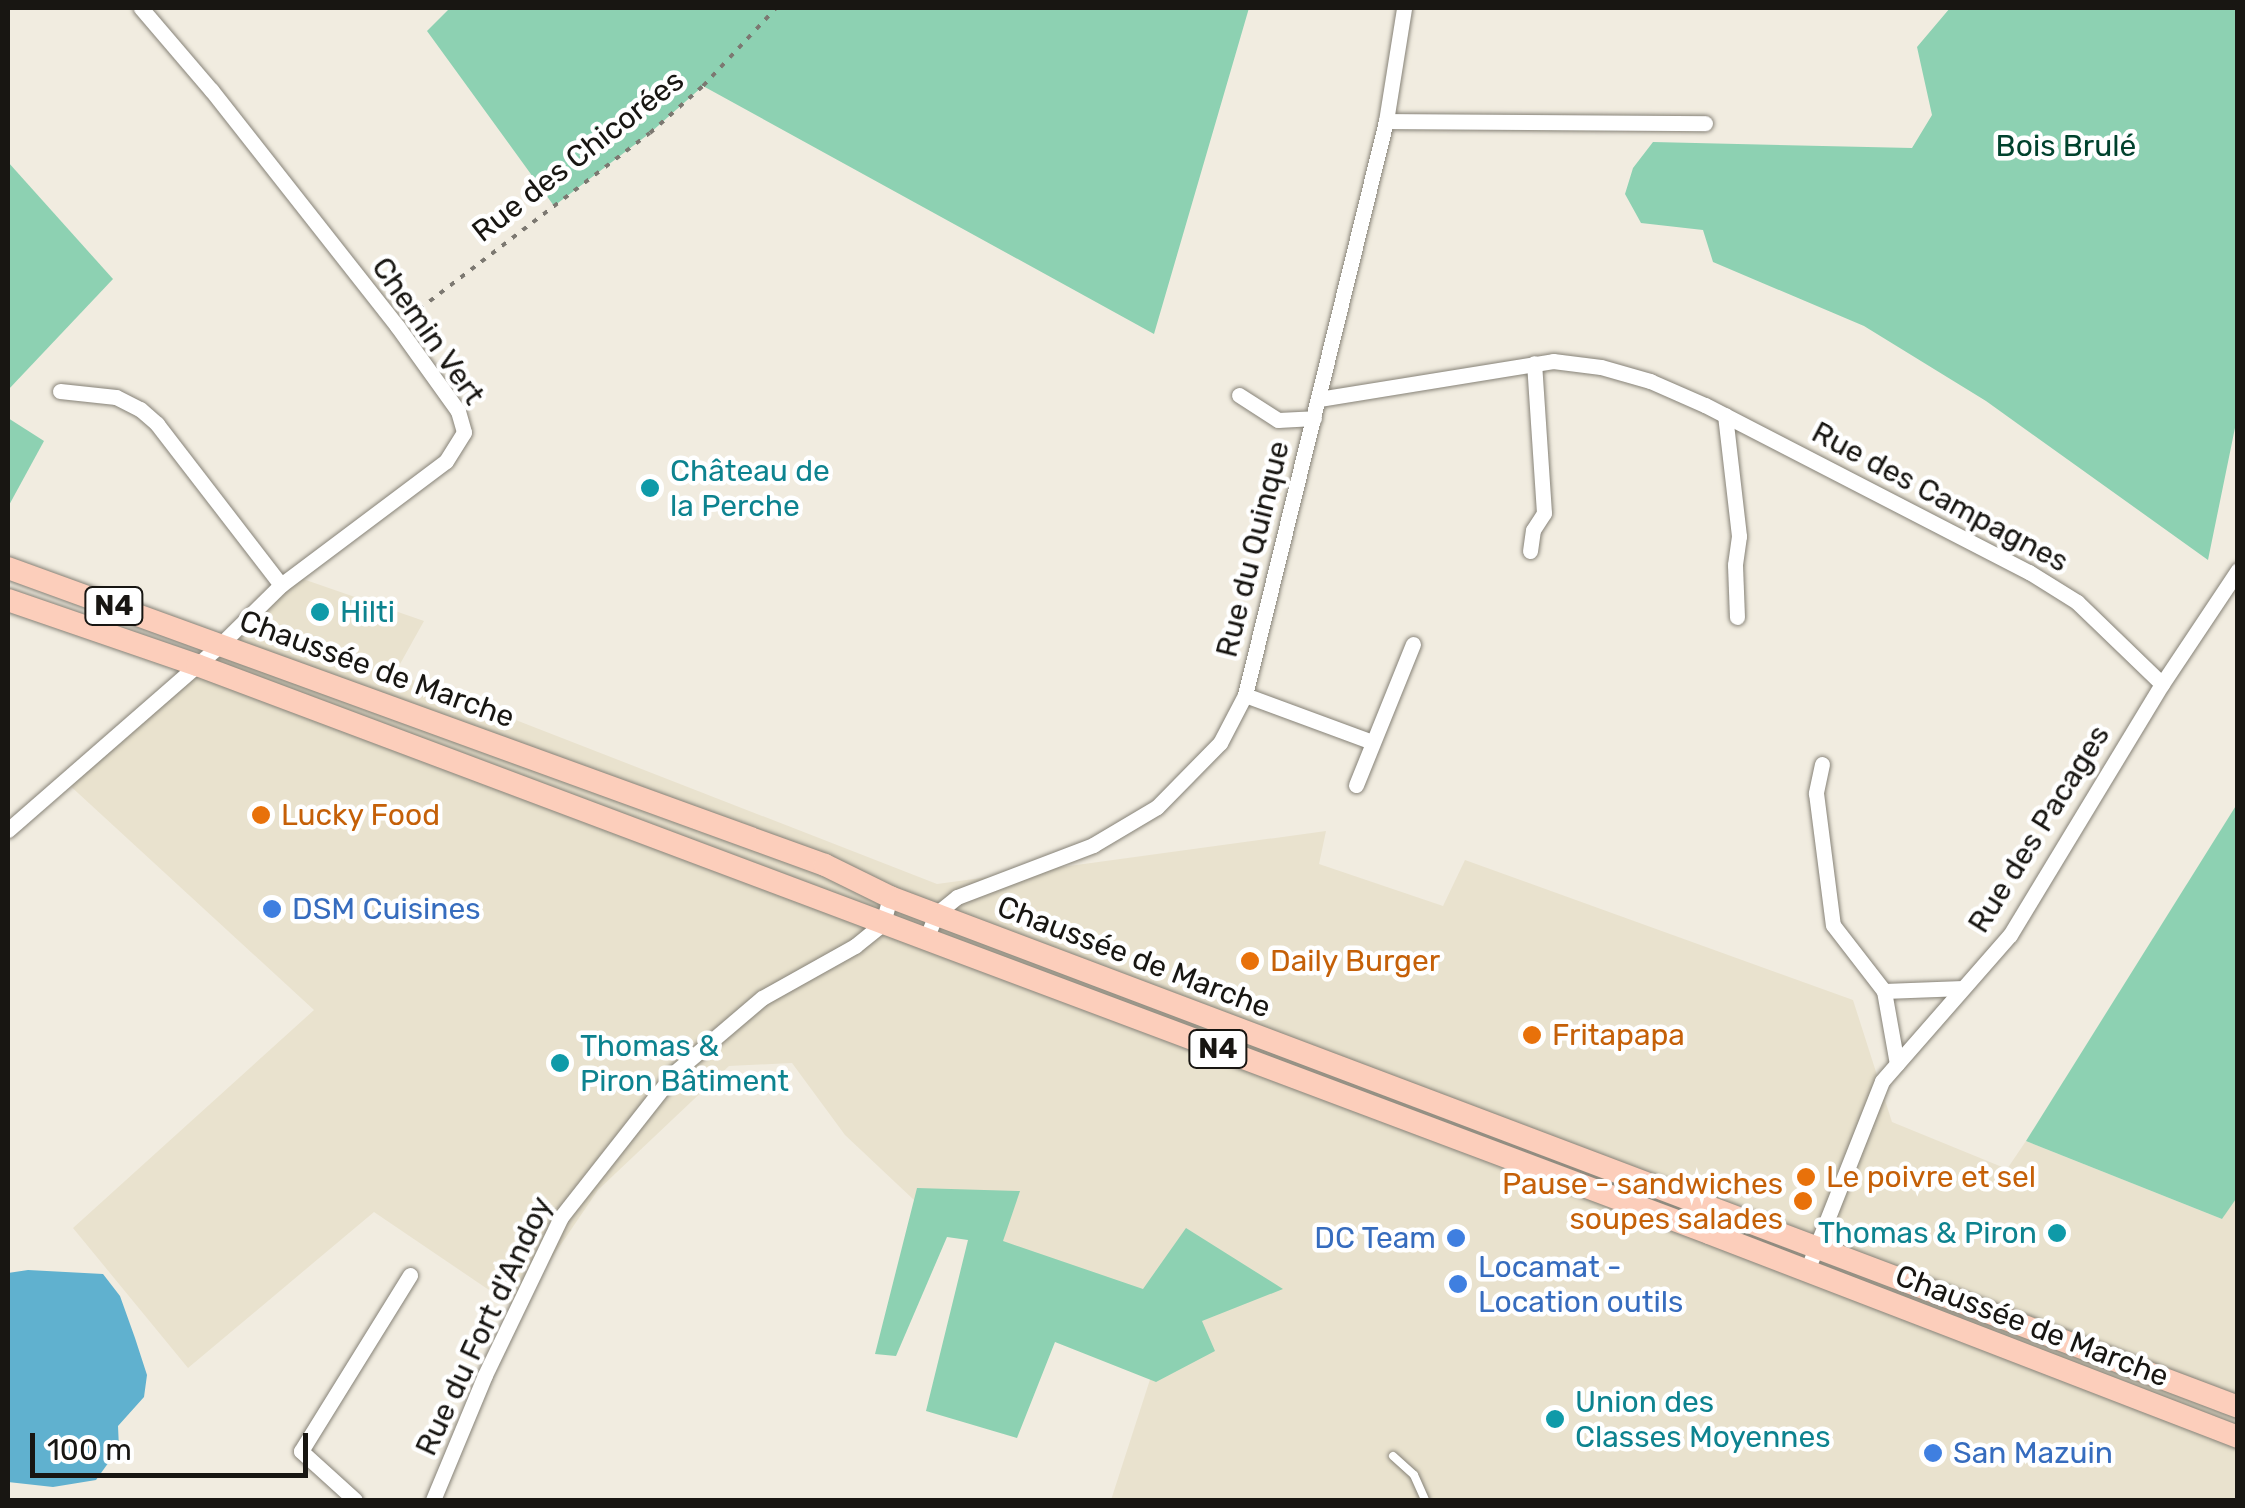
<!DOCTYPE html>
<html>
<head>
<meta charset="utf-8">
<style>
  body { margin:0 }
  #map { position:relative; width:2245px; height:1508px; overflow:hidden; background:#f1ece0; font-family:Rubik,sans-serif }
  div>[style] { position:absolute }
  .built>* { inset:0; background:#e9e2ce }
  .green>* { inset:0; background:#8dd1b2 }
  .water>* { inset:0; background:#60b1cf }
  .path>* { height:4px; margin-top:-2px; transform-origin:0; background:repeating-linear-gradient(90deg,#7c7871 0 5px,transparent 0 13px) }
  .roads { filter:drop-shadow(0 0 2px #868277) drop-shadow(0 0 2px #868277) }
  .service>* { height:8px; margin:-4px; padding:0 4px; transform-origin:4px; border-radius:4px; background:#fff }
  .minor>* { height:15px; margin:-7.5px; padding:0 7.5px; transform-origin:7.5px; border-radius:7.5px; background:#fff }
  .primary>* { height:22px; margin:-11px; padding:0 11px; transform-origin:11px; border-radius:11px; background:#fccebb }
  .dots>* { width:28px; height:28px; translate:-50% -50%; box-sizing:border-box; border:5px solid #fff; border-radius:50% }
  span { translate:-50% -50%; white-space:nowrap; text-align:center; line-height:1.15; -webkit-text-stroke:9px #fff; paint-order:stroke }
  .shield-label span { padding:2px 8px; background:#fff; border:2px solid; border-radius:8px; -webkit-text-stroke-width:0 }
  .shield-label { font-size:28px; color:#181612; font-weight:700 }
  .park-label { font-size:30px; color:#00422d }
  .street-label { font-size:30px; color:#181612 }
  .culture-label { font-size:30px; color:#0d838f }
  .left { translate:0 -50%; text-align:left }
  .right { translate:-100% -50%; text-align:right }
  .food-label { font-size:30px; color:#c56008 }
  .shop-label { font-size:30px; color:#366cbe }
  .frame { position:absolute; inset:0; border:10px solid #181612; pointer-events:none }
  .scale { position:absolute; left:30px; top:1433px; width:278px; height:45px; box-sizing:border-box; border:5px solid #181612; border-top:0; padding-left:12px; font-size:30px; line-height:35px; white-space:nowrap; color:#181612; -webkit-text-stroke:8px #fff; paint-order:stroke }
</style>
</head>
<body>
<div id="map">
  <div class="built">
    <div style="clip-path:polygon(300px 578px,424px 621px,395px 673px,937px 884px,1326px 831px,1319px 864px,1443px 906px,1465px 860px,1853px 1000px,1892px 1122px,2007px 1169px,2026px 1141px,2222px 1219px,2237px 1196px,2237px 1500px,1111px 1500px,1167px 1327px,914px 1200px,845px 1135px,792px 1063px,729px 1066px,598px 1190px,517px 1309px,374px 1212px,188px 1368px,73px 1228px,314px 1010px,66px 782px)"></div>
  </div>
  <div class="green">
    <div style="clip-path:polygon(450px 8px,1249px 8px,1154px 334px,703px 86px,650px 133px,554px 206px,427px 31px)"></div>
    <div style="clip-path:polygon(1950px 8px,2237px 8px,2237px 418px,2208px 560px,1986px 401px,1864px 326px,1713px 262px,1703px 230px,1641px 223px,1625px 194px,1633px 168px,1653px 142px,1912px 148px,1932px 115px,1917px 47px)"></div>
    <div style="clip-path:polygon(8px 162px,113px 279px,8px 390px)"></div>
    <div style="clip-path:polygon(8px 418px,44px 441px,8px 507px)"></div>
    <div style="clip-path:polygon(2237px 804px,2238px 1196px,2222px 1219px,2026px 1141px)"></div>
    <div style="clip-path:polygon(917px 1188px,1020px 1191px,1003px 1241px,1143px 1289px,1186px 1228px,1283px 1289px,1202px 1321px,1215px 1351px,1156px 1382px,1055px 1342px,1017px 1438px,926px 1411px,968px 1240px,947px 1237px,896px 1356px,875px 1354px)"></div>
  </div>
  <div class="water">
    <div style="clip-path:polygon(28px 1270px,103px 1274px,120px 1296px,135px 1338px,147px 1375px,144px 1397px,118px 1426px,119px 1448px,96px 1480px,53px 1487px,8px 1482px,8px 1273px)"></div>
  </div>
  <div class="path">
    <div style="left:409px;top:317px;width:303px;rotate:-37.4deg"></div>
    <div style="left:650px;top:133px;width:71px;rotate:-41.6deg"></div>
    <div style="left:703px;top:86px;width:107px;rotate:-46.9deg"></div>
  </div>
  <div class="roads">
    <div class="service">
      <div style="left:1393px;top:1456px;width:28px;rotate:42deg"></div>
      <div style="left:1414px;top:1475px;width:27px;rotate:66deg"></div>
    </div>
    <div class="minor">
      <div style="left:1386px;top:121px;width:319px;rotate:0.4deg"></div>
      <div style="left:60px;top:391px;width:56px;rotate:6.1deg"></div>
      <div style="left:116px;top:397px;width:27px;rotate:27deg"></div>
      <div style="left:140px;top:409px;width:23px;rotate:41deg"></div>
      <div style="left:157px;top:424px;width:203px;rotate:52.4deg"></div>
      <div style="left:1239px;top:395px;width:46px;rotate:32.7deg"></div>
      <div style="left:1278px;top:420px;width:36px;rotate:-3deg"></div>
      <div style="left:1319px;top:399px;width:237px;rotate:-9.2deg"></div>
      <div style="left:1553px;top:361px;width:48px;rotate:7.1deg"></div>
      <div style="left:1601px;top:367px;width:51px;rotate:15.9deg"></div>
      <div style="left:1650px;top:381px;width:60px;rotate:23.6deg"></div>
      <div style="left:1705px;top:405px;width:365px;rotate:27.3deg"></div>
      <div style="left:2029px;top:572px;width:57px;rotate:32deg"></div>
      <div style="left:2077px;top:602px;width:118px;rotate:44deg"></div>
      <div style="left:1725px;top:415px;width:122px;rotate:83.4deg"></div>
      <div style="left:1739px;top:536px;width:29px;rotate:98deg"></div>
      <div style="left:1735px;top:565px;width:52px;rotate:87.8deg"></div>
      <div style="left:1530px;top:551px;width:21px;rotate:-82deg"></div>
      <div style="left:1533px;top:530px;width:20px;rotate:-57deg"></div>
      <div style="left:1544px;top:513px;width:150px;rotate:-93.8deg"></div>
      <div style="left:1245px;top:695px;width:135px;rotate:20.3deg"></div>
      <div style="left:1822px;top:764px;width:30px;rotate:102deg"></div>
      <div style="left:1816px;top:793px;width:133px;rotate:82.7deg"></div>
      <div style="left:1833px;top:925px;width:83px;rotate:52.3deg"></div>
      <div style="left:1884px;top:991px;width:74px;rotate:79.9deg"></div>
      <div style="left:1356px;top:785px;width:152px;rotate:-68deg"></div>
      <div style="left:8px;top:830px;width:281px;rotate:-41.1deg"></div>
      <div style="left:220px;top:645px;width:86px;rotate:-44.5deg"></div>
      <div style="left:281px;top:585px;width:206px;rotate:-36.9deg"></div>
      <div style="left:446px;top:461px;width:34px;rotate:-58deg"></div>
      <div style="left:464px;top:432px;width:22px;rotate:-106deg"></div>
      <div style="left:458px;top:411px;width:105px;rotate:-125.7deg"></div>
      <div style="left:397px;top:326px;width:300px;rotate:-128.2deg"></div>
      <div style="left:211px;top:90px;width:108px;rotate:-130.5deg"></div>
      <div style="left:926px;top:939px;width:27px;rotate:-68deg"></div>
      <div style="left:936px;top:914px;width:27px;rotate:-39deg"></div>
      <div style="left:957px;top:897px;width:146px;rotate:-20.9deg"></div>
      <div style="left:1093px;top:845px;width:74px;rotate:-30.7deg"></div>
      <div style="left:1157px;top:807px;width:90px;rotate:-45.5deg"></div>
      <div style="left:1220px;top:743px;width:54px;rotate:-62.5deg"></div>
      <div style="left:1245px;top:695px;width:591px;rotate:-76.2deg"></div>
      <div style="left:1386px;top:121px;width:114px;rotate:-80.9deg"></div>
      <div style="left:1884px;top:991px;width:79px;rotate:-2.2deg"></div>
      <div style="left:1806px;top:1273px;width:206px;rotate:-68.4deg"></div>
      <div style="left:1882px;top:1081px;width:194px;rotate:-48.8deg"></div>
      <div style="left:2010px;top:935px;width:293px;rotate:-58.8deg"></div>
      <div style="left:2162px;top:684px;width:137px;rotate:-56.3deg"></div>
      <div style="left:355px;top:1500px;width:73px;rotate:-137.8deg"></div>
      <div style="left:301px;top:1451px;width:207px;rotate:-58.2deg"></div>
      <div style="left:433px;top:1500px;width:135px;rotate:-67.4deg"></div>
      <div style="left:485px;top:1375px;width:175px;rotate:-64.3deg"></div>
      <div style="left:561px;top:1217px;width:184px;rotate:-51.8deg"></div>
      <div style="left:675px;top:1072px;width:114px;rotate:-40.4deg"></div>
      <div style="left:762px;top:998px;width:107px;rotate:-29.2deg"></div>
      <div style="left:855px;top:946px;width:36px;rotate:-39deg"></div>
      <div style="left:883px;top:923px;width:27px;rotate:-75deg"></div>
    </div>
    <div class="primary">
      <div style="left:8px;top:568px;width:869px;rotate:19.98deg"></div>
      <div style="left:825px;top:865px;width:72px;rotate:26.2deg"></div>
      <div style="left:890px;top:897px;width:1441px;rotate:20.72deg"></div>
      <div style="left:8px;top:600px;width:200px;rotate:19deg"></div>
      <div style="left:197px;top:665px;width:1615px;rotate:20.59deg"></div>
      <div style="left:1709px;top:1233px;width:567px;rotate:21.09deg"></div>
    </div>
  </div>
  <div class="dots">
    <div style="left:650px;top:488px;background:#0f9aa8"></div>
    <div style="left:320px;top:612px;background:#0f9aa8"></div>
    <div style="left:261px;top:815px;background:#e8710a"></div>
    <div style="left:272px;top:909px;background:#3f7fe0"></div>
    <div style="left:1250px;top:961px;background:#e8710a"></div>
    <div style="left:1532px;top:1035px;background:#e8710a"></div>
    <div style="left:560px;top:1063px;background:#0f9aa8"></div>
    <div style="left:1806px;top:1177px;background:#e8710a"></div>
    <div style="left:1803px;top:1201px;background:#e8710a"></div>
    <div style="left:2057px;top:1233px;background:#0f9aa8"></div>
    <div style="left:1456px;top:1238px;background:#3f7fe0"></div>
    <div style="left:1458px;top:1284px;background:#3f7fe0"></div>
    <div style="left:1555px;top:1419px;background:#0f9aa8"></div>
    <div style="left:1933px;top:1453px;background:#3f7fe0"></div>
  </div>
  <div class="shield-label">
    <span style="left:114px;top:606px">N4</span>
    <span style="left:1218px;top:1049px">N4</span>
  </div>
  <div class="park-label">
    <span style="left:2066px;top:146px">Bois Brulé</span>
  </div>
  <div class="street-label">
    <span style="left:578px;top:156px;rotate:-38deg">Rue des Chicorées</span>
    <span style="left:428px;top:331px;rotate:55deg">Chemin Vert</span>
    <span style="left:1940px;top:497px;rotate:28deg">Rue des Campagnes</span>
    <span style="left:1253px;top:549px;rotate:-76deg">Rue du Quinque</span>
    <span style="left:377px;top:669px;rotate:20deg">Chaussée de Marche</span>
    <span style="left:2039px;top:829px;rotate:-58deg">Rue des Pacages</span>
    <span style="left:1134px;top:957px;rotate:21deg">Chaussée de Marche</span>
    <span style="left:484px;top:1326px;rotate:-65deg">Rue du Fort d'Andoy</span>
    <span style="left:2032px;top:1326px;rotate:21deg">Chaussée de Marche</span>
  </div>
  <div class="culture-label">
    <span class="left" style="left:670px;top:488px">Château de<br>la Perche</span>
    <span class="left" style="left:340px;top:612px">Hilti</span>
    <span class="left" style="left:580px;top:1063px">Thomas &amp;<br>Piron Bâtiment</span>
    <span class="right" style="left:2037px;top:1233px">Thomas &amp; Piron</span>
    <span class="left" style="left:1575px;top:1419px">Union des<br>Classes Moyennes</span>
  </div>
  <div class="food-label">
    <span class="left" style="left:281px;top:815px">Lucky Food</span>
    <span class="left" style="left:1270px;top:961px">Daily Burger</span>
    <span class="left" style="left:1552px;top:1035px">Fritapapa</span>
    <span class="left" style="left:1826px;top:1177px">Le poivre et sel</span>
    <span class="right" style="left:1783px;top:1201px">Pause - sandwiches<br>soupes salades</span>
  </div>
  <div class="shop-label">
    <span class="left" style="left:292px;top:909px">DSM Cuisines</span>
    <span class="right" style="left:1436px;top:1238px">DC Team</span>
    <span class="left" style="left:1478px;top:1284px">Locamat -<br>Location outils</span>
    <span class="left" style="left:1953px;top:1453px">San Mazuin</span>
  </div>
  <div class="frame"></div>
  <div class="scale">100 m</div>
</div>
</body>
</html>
